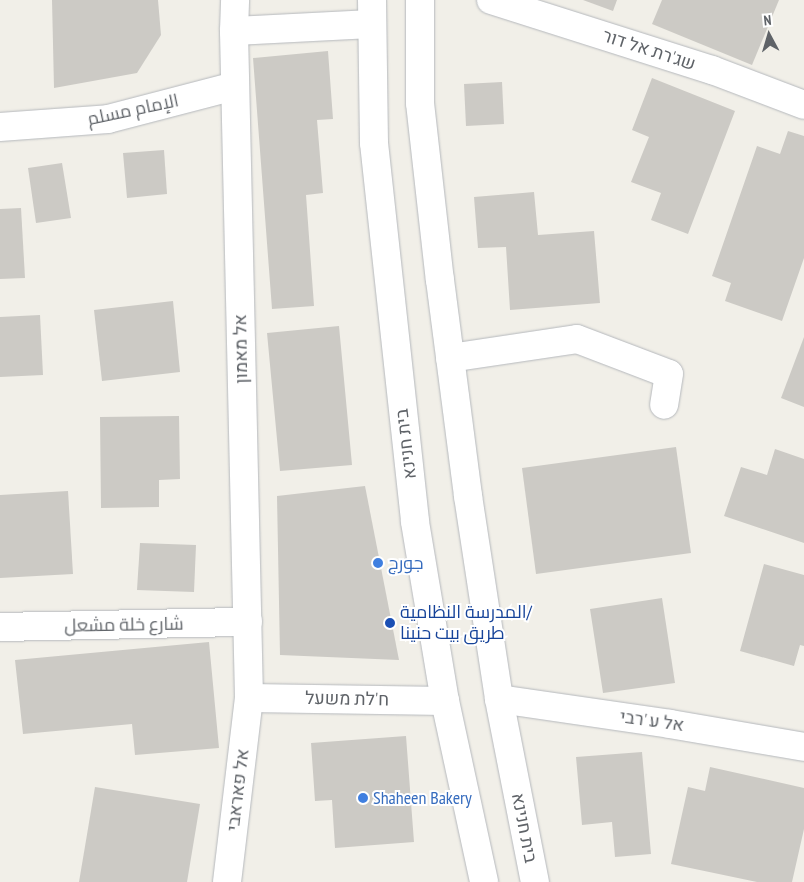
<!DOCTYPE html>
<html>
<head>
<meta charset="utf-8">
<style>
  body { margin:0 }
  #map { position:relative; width:804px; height:882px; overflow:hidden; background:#f1efe8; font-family:"PT Sans Narrow",Cairo,Heebo,sans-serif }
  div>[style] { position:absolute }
  .building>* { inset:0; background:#cccac5 }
  .roads { filter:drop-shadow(0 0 1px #b5b8bc) drop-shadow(0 0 1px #b5b8bc) }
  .minor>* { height:28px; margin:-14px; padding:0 14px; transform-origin:14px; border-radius:14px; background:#fff }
  .dots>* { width:14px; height:14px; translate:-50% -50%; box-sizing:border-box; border:2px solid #fff; border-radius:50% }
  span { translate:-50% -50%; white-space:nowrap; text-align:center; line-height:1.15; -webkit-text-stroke:4px #fff; paint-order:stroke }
  .street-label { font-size:18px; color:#5f6368 }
  .shop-label { font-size:18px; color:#366cbe }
  .left { translate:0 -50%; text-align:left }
  .transit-label { font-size:18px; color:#164399 }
  .north { position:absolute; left:744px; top:10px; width:50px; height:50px; -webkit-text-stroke:4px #fff; paint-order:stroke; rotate:354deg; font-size:14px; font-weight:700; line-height:20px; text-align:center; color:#5f6368 }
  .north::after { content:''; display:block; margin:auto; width:18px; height:22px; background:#5f6368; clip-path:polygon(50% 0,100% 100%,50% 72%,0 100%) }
</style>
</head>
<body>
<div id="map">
  <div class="building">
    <div style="clip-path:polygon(52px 0,158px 0,161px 35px,137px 73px,54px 88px)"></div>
    <div style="clip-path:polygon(583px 0,617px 0,613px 11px)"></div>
    <div style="clip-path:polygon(662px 0,779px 0,752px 65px,652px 24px)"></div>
    <div style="clip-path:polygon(328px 51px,333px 119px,317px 120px,323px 193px,306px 195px,314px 306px,272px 309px,253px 58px)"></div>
    <div style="clip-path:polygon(652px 78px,735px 111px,688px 234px,651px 220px,661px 193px,631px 182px,649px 137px,632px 130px)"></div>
    <div style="clip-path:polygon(502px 82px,504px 124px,466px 126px,464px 84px)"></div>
    <div style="clip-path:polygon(788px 131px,804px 136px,804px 258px,782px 321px,725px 301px,731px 283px,712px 276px,757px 146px,780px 154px)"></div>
    <div style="clip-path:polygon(164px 150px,167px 194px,127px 198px,123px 153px)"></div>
    <div style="clip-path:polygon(62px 163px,71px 218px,36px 223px,28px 168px)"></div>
    <div style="clip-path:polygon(534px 192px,538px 235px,594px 231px,600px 303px,510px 310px,506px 247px,478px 248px,474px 197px)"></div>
    <div style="clip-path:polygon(21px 208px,25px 278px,0 279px,0 209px)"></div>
    <div style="clip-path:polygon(173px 301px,180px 372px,102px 381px,94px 310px)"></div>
    <div style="clip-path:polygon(40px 315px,43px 375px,0 377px,0 317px)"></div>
    <div style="clip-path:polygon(339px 326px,352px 465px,280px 471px,267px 333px)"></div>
    <div style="clip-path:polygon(804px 337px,804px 407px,781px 398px)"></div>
    <div style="clip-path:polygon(179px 416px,180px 479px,159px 480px,159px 507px,101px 508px,100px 417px)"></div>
    <div style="clip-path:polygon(676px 447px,691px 553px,536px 574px,522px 468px)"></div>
    <div style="clip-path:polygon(775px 449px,804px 459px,804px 543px,724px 516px,741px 467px,767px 475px)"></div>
    <div style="clip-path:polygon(365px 486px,399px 660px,280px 655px,277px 496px)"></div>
    <div style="clip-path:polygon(68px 491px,73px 574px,0 578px,0 495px)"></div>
    <div style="clip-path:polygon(140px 543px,196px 545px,194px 592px,137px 590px)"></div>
    <div style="clip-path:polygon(764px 564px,804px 575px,804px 646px,800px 645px,794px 666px,740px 651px)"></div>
    <div style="clip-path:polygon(662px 598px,675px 683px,603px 693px,590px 609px)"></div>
    <div style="clip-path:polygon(209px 642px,219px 748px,135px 755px,132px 724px,23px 734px,15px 660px)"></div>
    <div style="clip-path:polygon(406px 736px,414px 842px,335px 848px,332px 800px,315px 801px,311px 743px)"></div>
    <div style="clip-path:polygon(642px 752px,651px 854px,615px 857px,612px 822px,582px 825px,576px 757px)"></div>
    <div style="clip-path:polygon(710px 767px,804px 788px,804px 829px,792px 882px,757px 882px,671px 864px,688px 787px,705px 791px)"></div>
    <div style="clip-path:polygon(95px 787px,200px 804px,187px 882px,79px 882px)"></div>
  </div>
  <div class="roads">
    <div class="minor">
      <div style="left:372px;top:0;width:143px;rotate:89.2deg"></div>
      <div style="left:374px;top:143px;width:381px;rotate:83.8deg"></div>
      <div style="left:415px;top:522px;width:181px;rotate:80.5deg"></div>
      <div style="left:445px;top:701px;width:185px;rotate:77.8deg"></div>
      <div style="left:420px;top:0;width:103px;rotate:90deg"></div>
      <div style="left:420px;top:103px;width:178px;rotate:83.6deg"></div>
      <div style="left:440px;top:280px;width:218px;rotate:82.6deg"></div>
      <div style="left:468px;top:496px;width:205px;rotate:81.3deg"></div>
      <div style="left:499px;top:699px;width:187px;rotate:78.9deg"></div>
      <div style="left:491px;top:0;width:232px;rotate:17.6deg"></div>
      <div style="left:712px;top:70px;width:98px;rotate:20.8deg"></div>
      <div style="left:234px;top:31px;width:138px;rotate:-2.9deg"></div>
      <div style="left:0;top:127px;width:108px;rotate:-4.2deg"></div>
      <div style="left:108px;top:119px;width:131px;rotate:-14.6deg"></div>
      <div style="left:450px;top:358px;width:128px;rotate:-8.5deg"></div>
      <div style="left:577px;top:339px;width:98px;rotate:20.8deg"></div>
      <div style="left:669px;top:374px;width:31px;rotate:99deg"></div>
      <div style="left:0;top:627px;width:248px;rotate:-1.2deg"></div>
      <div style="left:249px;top:698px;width:196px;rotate:0.9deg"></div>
      <div style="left:499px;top:699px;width:173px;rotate:8.3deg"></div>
      <div style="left:670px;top:724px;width:136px;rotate:9.7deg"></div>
      <div style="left:227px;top:882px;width:185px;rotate:-83.2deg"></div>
      <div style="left:249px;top:698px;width:667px;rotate:-91.29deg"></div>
      <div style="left:234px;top:31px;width:31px;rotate:-88deg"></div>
    </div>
  </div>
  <div class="dots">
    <div style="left:378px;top:563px;background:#3f7fe0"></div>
    <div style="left:390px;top:623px;background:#1a4fb4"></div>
    <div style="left:363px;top:798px;background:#3f7fe0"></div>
  </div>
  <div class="street-label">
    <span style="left:649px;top:50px;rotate:18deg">שג'רת אל דור</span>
    <span style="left:133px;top:110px;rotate:-12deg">الإمام مسلم</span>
    <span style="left:241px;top:349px;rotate:-91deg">אל מאמון</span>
    <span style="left:406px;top:444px;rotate:-97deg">בית חנינא</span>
    <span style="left:124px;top:625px;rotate:-1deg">شارع خلة مشعل</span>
    <span style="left:347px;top:699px;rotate:1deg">ח'לת משעל</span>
    <span style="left:652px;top:721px;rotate:8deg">אל ע 'רבי</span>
    <span style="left:238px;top:790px;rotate:-83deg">אל פאראבי</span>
    <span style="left:524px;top:828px;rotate:79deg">בית חנינא</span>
  </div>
  <div class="shop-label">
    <span class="left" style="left:388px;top:563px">جورج</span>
    <span class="left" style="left:373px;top:798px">Shaheen Bakery</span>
  </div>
  <div class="transit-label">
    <span class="left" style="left:400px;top:623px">المدرسة النظامية/<br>طريق بيت حنينا</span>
  </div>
  <div class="north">N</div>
</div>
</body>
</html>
